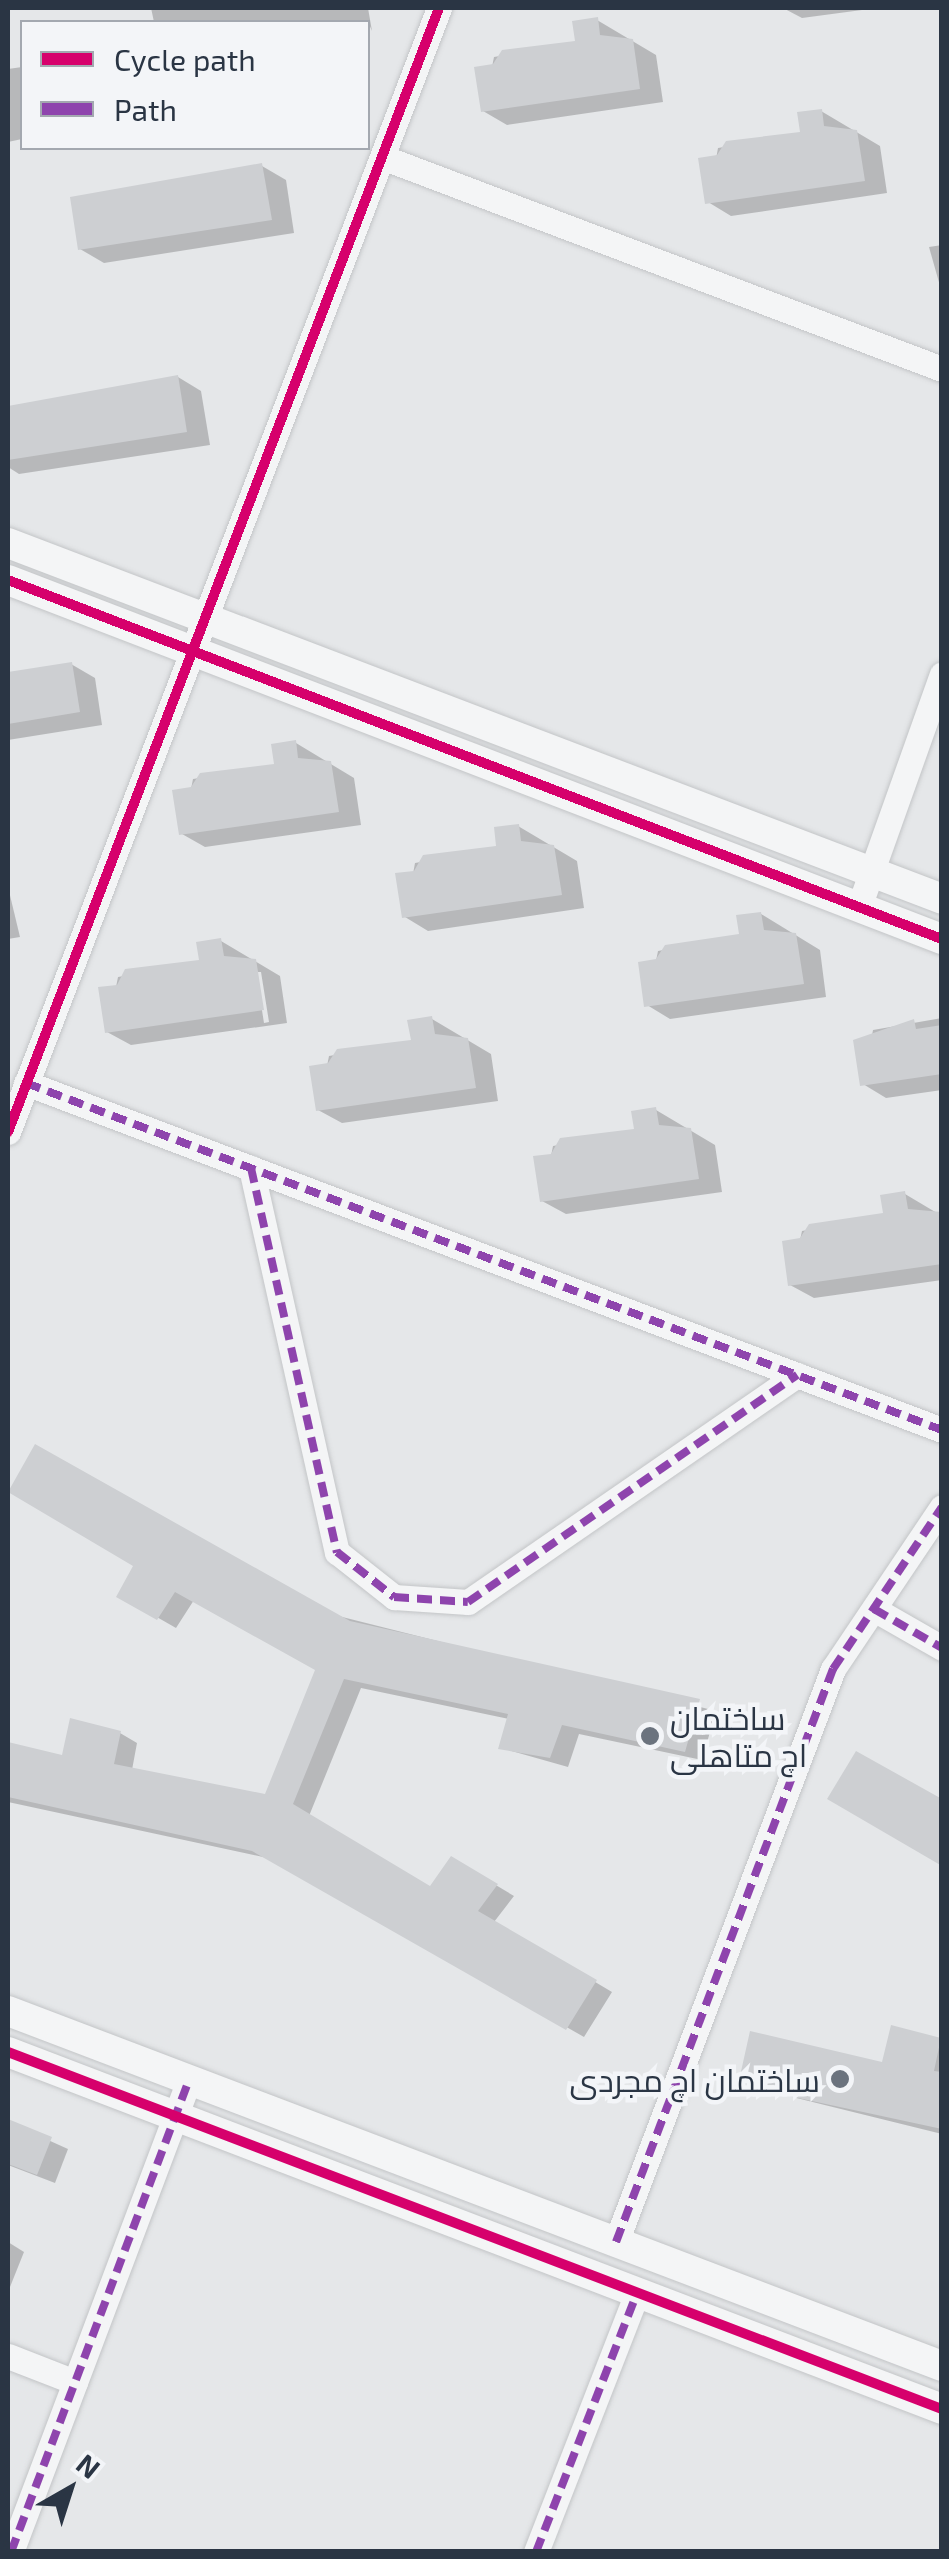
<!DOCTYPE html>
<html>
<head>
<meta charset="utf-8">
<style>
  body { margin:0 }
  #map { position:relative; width:949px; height:2559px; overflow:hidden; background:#e5e7e9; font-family:"Exo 2",Cairo,sans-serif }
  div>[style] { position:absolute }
  .shadow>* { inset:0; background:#0003 }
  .building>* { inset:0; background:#cdcfd2 }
  .roads { filter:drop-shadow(0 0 2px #c3c5c7) drop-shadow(0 0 2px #c3c5c7) }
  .minor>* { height:25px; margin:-12.5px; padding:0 12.5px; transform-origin:12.5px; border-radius:12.5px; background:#f4f5f6 }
  .tertiary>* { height:30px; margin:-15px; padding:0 15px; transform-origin:15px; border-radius:15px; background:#f4f5f6 }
  .quiet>* { height:8px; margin-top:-4px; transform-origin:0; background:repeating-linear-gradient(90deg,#8e44ad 0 15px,transparent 0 23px) }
  .cycleway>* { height:10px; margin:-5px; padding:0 5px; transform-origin:5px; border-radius:5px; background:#d6006c }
  .dots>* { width:28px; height:28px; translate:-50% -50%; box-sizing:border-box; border:5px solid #f3f5f8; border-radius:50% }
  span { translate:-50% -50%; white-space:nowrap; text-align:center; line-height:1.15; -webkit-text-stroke:9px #f3f5f8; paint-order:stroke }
  .poi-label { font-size:32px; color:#2a3544 }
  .left { translate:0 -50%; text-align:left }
  .right { translate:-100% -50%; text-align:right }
  .frame { position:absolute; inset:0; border:10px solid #2a3544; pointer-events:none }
  .legend { position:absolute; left:20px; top:20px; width:350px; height:130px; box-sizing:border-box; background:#f3f5f8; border:2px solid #a3a8b0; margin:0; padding:12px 18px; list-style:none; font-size:30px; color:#2a3544 }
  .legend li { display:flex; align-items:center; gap:20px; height:50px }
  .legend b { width:50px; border:2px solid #a3a8b0 }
  .north { position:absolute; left:20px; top:2439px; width:100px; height:100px; -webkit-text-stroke:8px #f3f5f8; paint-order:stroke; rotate:39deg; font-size:28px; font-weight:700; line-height:40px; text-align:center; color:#2a3544 }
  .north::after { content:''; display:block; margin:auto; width:35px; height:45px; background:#2a3544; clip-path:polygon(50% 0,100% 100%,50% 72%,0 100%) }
</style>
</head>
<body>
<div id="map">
  <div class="shadow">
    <div style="clip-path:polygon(151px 8px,368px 8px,372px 31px,368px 22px,154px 22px)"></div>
    <div style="clip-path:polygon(783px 8px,877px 8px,802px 18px)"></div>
    <div style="clip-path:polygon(597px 20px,656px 55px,663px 102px,507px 125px,483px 111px,494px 57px,578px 43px)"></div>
    <div style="clip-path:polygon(22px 67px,22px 139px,8px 142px,8px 69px)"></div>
    <div style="clip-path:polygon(821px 111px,880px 146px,887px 193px,731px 216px,708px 202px,718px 148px,802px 134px)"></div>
    <div style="clip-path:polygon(262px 166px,286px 180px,294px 233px,104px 263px,80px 249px)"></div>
    <div style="clip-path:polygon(942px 245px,942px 293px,929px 247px)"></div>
    <div style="clip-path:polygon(178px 377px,201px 391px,210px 445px,19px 474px,8px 467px,8px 408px)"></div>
    <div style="clip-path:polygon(71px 664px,95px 678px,102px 725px,8px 740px,8px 674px)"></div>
    <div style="clip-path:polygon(296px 743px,354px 778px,361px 825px,205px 847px,182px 834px,193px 779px,277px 766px)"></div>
    <div style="clip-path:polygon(518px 826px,577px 861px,584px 908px,428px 931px,405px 917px,415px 863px,499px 848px)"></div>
    <div style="clip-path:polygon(8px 887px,20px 937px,8px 939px)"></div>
    <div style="clip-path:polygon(761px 914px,820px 950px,826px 997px,670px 1019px,647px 1005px,658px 951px,741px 936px)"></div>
    <div style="clip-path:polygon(evenodd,221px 941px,280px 976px,287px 1023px,131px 1045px,107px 1032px,118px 977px,202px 962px,221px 941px,256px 972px,261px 972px,269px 1022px,264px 1023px,256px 972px)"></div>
    <div style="clip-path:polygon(942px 1018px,942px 1090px,886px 1098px,863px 1084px,873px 1030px)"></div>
    <div style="clip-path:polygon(432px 1019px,491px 1054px,498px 1101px,342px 1123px,318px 1110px,329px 1056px,413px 1042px)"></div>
    <div style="clip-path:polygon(656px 1110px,715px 1145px,722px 1192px,566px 1214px,542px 1201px,553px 1146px,636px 1131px)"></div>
    <div style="clip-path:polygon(905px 1194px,942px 1216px,942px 1280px,814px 1298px,790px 1285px,802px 1231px,886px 1215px)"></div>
    <div style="clip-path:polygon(136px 1565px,716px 1711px,702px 1760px,579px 1734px,568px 1767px,501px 1748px,509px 1719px,361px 1688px,309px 1816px,431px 1889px,452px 1859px,514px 1896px,494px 1922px,612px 1992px,584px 2037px,272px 1859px,8px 1802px,8px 1744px,64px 1758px,120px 1733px,137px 1743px,132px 1770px,267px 1796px,318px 1669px,194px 1600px,176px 1628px,120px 1596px)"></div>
    <div style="clip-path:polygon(893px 2028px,942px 2041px,942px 2134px,740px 2084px,884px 2065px)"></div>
    <div style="clip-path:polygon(8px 2122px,68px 2149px,55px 2183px,8px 2165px)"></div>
    <div style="clip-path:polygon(8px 2242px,24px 2252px,10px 2287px,8px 2286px)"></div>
  </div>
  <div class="building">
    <div style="clip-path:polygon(598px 17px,600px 35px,633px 39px,640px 89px,481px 112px,474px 67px,493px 64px,502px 50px,575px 41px,572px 21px)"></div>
    <div style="clip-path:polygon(822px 109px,824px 126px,857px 130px,865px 181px,705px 204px,698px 158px,717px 155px,726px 141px,800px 132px,797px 112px)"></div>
    <div style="clip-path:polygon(262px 163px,272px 220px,78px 250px,70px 197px)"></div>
    <div style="clip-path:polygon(178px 375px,187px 432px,8px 460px,8px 406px)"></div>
    <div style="clip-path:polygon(72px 662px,80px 712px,8px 724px,8px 672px)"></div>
    <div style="clip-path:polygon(296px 740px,298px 758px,331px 761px,339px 812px,179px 835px,172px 790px,191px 787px,200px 773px,274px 764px,271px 744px)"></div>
    <div style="clip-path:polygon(519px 824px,521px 841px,554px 845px,562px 895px,402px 918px,395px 873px,414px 871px,423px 855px,496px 846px,494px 827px)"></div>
    <div style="clip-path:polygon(761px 912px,764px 930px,796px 933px,804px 984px,644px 1007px,638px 962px,656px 959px,665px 945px,739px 934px,736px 915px)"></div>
    <div style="clip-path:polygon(221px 938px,224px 956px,256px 959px,264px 1010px,105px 1033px,98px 987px,117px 985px,125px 969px,199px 960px,196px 942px)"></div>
    <div style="clip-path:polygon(432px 1016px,435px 1034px,468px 1038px,476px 1088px,316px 1111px,309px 1066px,328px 1063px,337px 1049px,411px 1040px,407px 1020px)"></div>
    <div style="clip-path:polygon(914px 1019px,916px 1029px,942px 1025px,942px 1074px,860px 1086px,853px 1040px)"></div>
    <div style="clip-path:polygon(656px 1107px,659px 1125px,691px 1128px,699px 1179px,540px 1202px,533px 1156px,551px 1154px,560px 1138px,634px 1129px,631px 1111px)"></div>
    <div style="clip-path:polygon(905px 1191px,908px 1209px,942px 1212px,942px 1264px,788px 1286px,782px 1241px,800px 1238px,809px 1224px,883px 1213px,880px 1195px)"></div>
    <div style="clip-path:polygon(35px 1444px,350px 1621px,700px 1699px,685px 1752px,562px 1725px,550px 1758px,498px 1749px,508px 1714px,344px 1679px,293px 1804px,430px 1886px,451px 1856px,498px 1884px,478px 1911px,597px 1980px,566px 2030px,252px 1851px,8px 1797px,8px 1742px,62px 1755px,70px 1718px,121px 1731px,114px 1764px,265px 1794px,315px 1670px,175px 1592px,157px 1620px,116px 1597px,133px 1566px,8px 1492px)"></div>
    <div style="clip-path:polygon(856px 1751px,942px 1799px,942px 1866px,827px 1799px)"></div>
    <div style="clip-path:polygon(891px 2025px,941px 2038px,934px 2071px,942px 2072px,942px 2129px,738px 2085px,750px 2031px,882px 2062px)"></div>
    <div style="clip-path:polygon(8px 2119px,52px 2137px,37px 2175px,8px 2164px)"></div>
  </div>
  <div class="roads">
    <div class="minor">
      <div style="left:382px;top:157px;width:599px;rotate:20.74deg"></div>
      <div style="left:859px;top:907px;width:247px;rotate:-70.4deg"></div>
      <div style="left:26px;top:1083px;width:980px;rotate:20.75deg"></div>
      <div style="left:8px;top:1132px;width:1204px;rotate:-69.02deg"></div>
      <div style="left:251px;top:1168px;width:394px;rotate:77.4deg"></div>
      <div style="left:337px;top:1552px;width:73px;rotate:38.3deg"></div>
      <div style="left:394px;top:1597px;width:74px;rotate:3.9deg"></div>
      <div style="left:468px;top:1602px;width:400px;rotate:-34.6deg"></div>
      <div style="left:874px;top:1609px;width:78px;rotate:29.8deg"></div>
      <div style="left:616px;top:2242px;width:613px;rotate:-69.26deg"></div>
      <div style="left:833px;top:1669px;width:195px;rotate:-56.1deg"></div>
      <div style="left:8px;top:2356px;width:72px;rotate:21.2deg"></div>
      <div style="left:11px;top:2552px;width:504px;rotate:-69.34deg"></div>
      <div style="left:536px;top:2552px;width:278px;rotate:-68.7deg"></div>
    </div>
    <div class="tertiary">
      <div style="left:8px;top:543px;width:1000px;rotate:20.86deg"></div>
      <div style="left:8px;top:580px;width:1001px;rotate:21.03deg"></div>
      <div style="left:8px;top:2011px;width:999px;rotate:20.81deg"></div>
      <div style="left:8px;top:2052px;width:1000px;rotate:20.92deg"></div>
    </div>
  </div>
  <div class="quiet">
    <div style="left:26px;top:1083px;width:980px;rotate:20.75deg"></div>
    <div style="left:251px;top:1168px;width:394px;rotate:77.4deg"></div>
    <div style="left:337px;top:1552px;width:73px;rotate:38.3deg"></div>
    <div style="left:394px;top:1597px;width:74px;rotate:3.9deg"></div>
    <div style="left:468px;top:1602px;width:400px;rotate:-34.6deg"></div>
    <div style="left:874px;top:1609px;width:78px;rotate:29.8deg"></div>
    <div style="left:616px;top:2242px;width:613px;rotate:-69.26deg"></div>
    <div style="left:833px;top:1669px;width:195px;rotate:-56.1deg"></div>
    <div style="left:11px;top:2552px;width:504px;rotate:-69.34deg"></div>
    <div style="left:536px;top:2552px;width:278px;rotate:-68.7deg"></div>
  </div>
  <div class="cycleway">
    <div style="left:8px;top:580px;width:1001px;rotate:21.03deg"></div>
    <div style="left:8px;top:1132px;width:1204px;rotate:-69.02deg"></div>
    <div style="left:8px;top:2052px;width:1000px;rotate:20.92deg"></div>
  </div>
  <div class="dots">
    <div style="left:650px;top:1736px;background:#6b737e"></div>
    <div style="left:840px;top:2079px;background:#6b737e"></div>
  </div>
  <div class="poi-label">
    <span class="left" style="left:670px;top:1736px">ساختمان<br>اچ متاهلی</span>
    <span class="right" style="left:820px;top:2079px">ساختمان اچ مجردی</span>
  </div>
  <div class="frame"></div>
  <ul class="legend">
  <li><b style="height:12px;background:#d6006c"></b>Cycle path</li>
  <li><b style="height:12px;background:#8e44ad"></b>Path</li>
  </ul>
  <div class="north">N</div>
</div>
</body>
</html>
